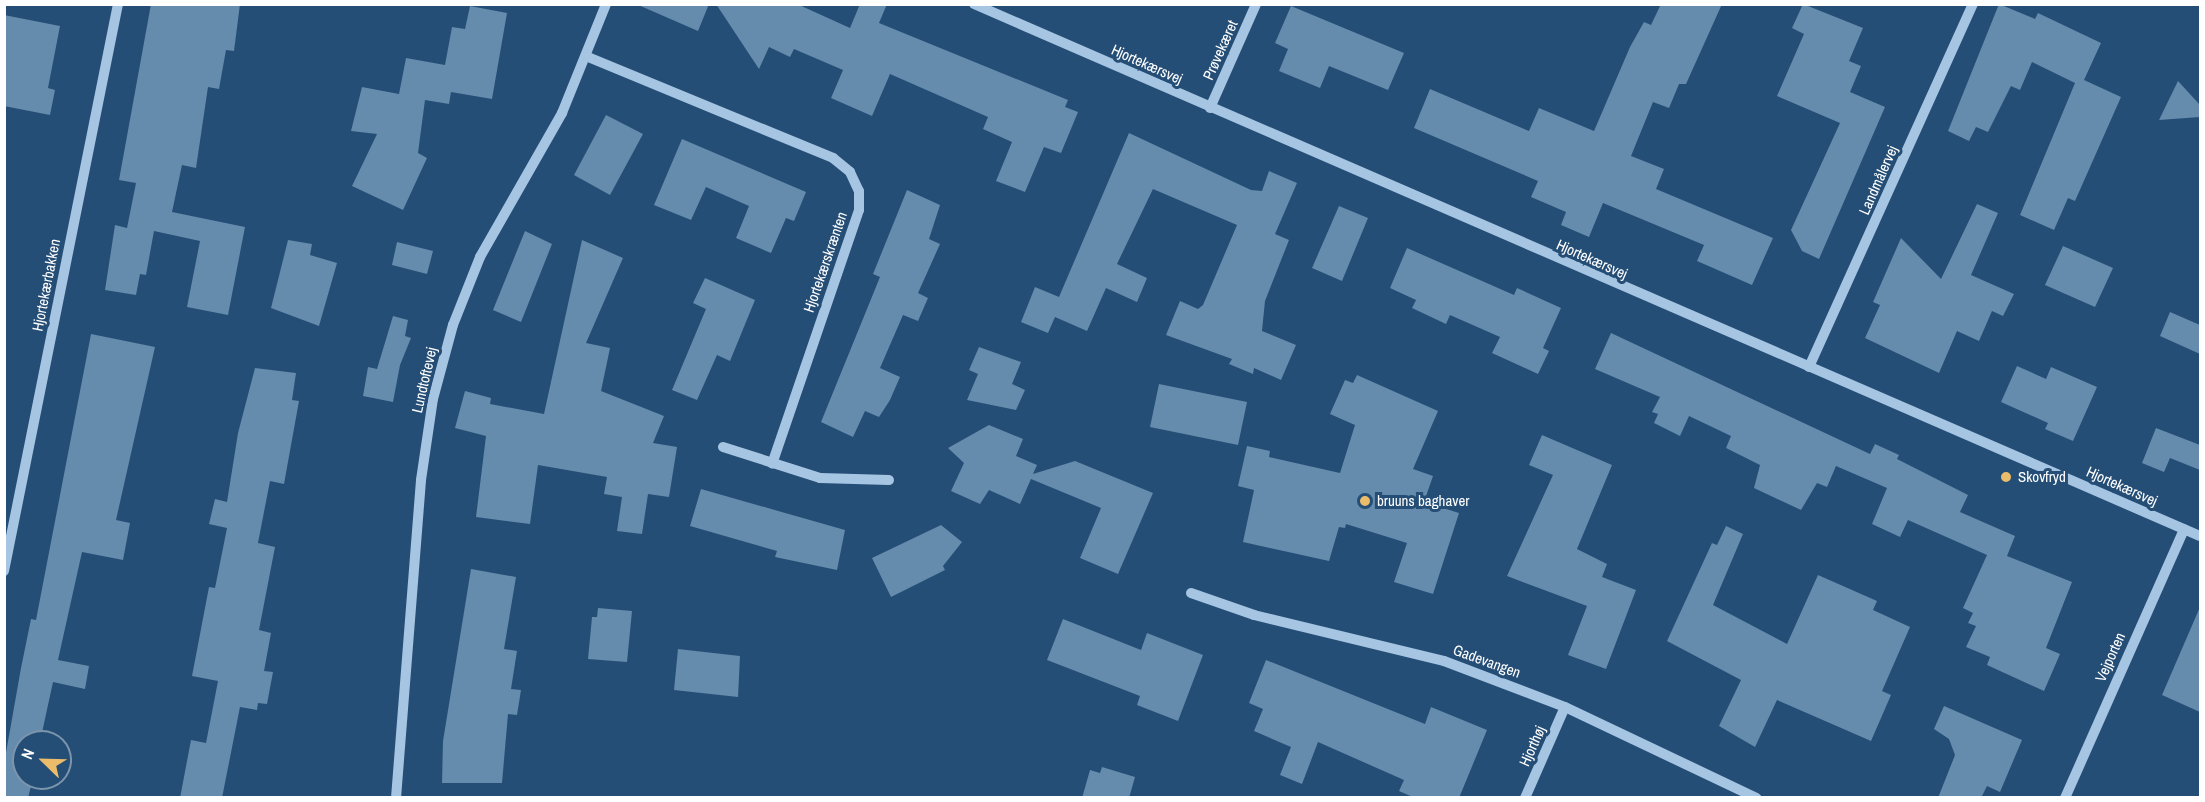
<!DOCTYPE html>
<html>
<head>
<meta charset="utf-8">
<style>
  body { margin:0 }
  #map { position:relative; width:2205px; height:802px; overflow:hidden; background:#254e76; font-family:"Archivo Narrow",sans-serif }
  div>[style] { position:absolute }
  .building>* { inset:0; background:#658bad }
  .minor>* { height:10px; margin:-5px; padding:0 5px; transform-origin:5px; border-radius:5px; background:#a6c5e2 }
  .dots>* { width:16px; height:16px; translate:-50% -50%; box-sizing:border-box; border:3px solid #254e76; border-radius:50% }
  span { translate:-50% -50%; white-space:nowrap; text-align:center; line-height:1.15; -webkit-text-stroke:6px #254e76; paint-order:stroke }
  .street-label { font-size:15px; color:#fff }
  .poi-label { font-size:15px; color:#fff }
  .left { translate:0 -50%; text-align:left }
  .frame { position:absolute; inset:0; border:6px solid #fff; pointer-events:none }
  .north { position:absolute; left:12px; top:730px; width:60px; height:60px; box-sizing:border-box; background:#254e76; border:2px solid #7c95ad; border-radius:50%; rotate:293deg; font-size:16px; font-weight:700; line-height:24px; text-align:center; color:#fff }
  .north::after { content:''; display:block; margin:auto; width:21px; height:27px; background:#ebbd6b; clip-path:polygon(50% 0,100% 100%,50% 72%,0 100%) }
</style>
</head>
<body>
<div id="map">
  <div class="building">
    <div style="clip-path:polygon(151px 4px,240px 4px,234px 51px,226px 50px,219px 89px,208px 87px,196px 168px,182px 165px,172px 212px,245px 227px,228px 315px,187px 307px,200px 241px,154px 231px,146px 275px,140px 274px,136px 295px,105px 290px,115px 225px,127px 228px,136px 183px,119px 180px)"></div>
    <div style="clip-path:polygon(636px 4px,709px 4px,698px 31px)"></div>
    <div style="clip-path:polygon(716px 4px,797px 4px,850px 28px,860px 4px,887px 4px,879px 23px,1068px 100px,1065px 107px,1078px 112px,1061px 153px,1044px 147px,1025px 192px,996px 181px,1012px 142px,983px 129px,988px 117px,890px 74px,872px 116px,831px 98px,843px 70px,794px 49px,790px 57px,769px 47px,759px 69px)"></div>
    <div style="clip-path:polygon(1661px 4px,1722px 4px,1686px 84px,1679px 84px,1669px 108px,1653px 102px,1631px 156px,1664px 169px,1656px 189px,1773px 238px,1752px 285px,1697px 261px,1704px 245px,1603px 203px,1589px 237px,1561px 225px,1566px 212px,1531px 197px,1538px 181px,1414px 128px,1430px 89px,1529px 131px,1539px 108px,1594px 131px,1630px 47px,1644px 22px,1651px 25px)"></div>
    <div style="clip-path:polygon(1803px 4px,1863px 28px,1849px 61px,1861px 66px,1850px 92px,1885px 107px,1819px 259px,1802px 251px,1791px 230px,1840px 123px,1777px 96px,1804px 34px,1792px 28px)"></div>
    <div style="clip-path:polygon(1999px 4px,2035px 19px,2038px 13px,2101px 43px,2084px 80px,2121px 97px,2075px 201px,2068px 198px,2054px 230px,2020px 215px,2075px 83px,2032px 62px,2020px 90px,2011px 86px,1988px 132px,1976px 127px,1969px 141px,1948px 131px)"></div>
    <div style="clip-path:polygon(470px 6px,507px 13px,492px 99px,451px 92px,449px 104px,425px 100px,418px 153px,427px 158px,403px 210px,352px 186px,377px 134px,351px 131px,362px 87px,399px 94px,406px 58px,445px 65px,452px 27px,465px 29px)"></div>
    <div style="clip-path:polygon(1291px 6px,1404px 53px,1388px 90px,1329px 66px,1320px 88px,1279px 71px,1288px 49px,1275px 43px)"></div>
    <div style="clip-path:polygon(4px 15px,60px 26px,48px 88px,55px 90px,50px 115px,4px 106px)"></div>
    <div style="clip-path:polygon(2178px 81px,2200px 105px,2200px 117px,2159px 120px)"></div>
    <div style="clip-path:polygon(606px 115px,643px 134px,610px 195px,574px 175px)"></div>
    <div style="clip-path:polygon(1129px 133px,1251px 190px,1262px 191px,1269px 171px,1297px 183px,1275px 234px,1289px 240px,1265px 301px,1262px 331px,1296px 345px,1281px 380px,1254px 368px,1253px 374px,1229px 364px,1232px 359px,1166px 335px,1180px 301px,1198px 309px,1203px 305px,1237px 225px,1153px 189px,1117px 264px,1147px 278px,1137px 302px,1106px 288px,1087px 331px,1055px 317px,1048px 333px,1021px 322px,1035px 287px,1059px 297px)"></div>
    <div style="clip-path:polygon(682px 139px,806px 192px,794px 221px,786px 218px,771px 253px,736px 238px,749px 206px,706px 187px,691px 220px,654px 205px)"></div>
    <div style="clip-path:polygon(907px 190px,940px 205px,929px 239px,940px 244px,918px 293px,928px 298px,918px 321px,903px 315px,880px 368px,900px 377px,890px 400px,879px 417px,865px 411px,853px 437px,821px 422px,880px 277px,873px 274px)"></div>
    <div style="clip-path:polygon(1977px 204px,1998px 213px,1971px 275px,2014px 294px,2003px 316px,1992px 311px,1979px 341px,1957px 331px,1939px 373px,1865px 338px,1880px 305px,1873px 302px,1901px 238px,1941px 279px)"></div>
    <div style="clip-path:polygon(1339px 206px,1368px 218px,1342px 281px,1312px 268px)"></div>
    <div style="clip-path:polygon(525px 231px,552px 244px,521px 322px,493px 310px)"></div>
    <div style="clip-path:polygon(288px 240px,312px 244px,310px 255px,337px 263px,319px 326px,271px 308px)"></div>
    <div style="clip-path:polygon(582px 240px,623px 258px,586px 343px,610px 348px,601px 391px,664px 416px,653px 443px,677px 447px,669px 497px,648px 494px,642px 534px,617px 531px,622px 497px,604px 494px,607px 477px,538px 465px,530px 524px,476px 517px,486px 436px,455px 428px,465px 391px,491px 398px,490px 404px,544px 414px)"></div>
    <div style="clip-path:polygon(397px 242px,433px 251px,427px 274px,392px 265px)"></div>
    <div style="clip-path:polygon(2063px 246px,2113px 268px,2095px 307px,2045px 285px)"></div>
    <div style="clip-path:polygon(1407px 248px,1514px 295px,1517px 288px,1561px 308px,1543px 348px,1549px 351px,1538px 374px,1492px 353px,1500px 337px,1450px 315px,1446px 324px,1412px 308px,1416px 300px,1390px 288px)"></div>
    <div style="clip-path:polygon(705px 278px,755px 300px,730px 361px,717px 355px,697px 400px,672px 390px,706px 309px,693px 303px)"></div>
    <div style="clip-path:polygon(2170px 312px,2200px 325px,2200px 354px,2160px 336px)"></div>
    <div style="clip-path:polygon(393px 316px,408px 320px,405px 336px,411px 338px,400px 365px,393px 402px,363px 396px,368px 367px,377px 369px)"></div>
    <div style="clip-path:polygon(1611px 333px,1870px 454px,1875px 444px,1899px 455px,1897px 459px,1968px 495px,1960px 512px,2015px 536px,2007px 556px,2072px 582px,2046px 648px,2060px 654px,2044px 691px,1987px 665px,1990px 657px,1966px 647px,1976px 626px,1968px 623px,1973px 613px,1963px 608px,1987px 555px,1908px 520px,1900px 537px,1872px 524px,1887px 488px,1836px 466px,1827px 487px,1817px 483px,1801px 510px,1754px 488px,1760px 465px,1726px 448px,1731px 436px,1689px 416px,1680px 436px,1654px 423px,1658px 414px,1652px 412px,1660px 397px,1595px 369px)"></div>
    <div style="clip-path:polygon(91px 334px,155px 347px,116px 520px,130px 523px,123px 560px,82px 552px,58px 660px,89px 666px,85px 689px,53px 682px,40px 742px,24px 742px,24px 778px,33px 778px,28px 798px,4px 798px,4px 764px,21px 668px,31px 619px,36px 620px)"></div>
    <div style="clip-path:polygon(979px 347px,1021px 362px,1012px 384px,1025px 390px,1016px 410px,967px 400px,978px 374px,969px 370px)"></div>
    <div style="clip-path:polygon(2017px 366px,2046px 379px,2051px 367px,2097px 387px,2073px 441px,2045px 429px,2048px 423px,2001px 402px)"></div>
    <div style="clip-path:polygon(255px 368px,296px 373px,292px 400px,299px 401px,284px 484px,270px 481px,258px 543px,275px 547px,259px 630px,271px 633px,264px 671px,273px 672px,267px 704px,258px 703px,257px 710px,240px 707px,222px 798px,180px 798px,191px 740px,206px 743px,218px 681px,192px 676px,209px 587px,215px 588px,227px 528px,209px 524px,215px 499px,227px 502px,238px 433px)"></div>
    <div style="clip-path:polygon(1357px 375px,1438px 411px,1413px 469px,1433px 476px,1424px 502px,1459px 513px,1433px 594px,1394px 582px,1407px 543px,1346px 524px,1345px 528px,1339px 527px,1329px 561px,1243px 542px,1254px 490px,1238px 486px,1247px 446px,1270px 451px,1269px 457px,1340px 473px,1355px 425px,1330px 414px,1345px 380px,1353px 383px)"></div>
    <div style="clip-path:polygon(1159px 384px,1247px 402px,1238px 445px,1150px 427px)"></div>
    <div style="clip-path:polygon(989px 425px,1023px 439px,1016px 456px,1037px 465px,1033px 474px,1075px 461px,1153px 493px,1118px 574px,1080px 558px,1101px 508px,1031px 479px,1020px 504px,989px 490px,980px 504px,951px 491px,964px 463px,948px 448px)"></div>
    <div style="clip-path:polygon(2156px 428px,2200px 445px,2200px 470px,2170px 458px,2164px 472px,2142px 463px)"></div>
    <div style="clip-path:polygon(1542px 435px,1612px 465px,1577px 549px,1607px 564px,1602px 577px,1636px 590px,1606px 669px,1568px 655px,1587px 606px,1507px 576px,1553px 475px,1529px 465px)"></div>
    <div style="clip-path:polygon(701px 489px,845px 530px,837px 570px,775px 557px,777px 551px,690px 526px)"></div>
    <div style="clip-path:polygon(941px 525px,962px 542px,943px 566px,945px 570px,891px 597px,872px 558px)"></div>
    <div style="clip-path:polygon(1726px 526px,1743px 534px,1713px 605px,1787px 644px,1818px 575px,1877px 601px,1873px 610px,1910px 627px,1882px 691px,1891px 695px,1871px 741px,1777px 700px,1755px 747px,1719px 726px,1741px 680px,1667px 641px,1712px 543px,1717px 545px)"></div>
    <div style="clip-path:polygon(471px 569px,516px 577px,504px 649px,517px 651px,511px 689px,521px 690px,517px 715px,508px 714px,502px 783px,442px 783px,443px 741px)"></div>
    <div style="clip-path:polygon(2200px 607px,2200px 712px,2162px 695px)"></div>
    <div style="clip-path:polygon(598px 608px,632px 611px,627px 662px,588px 659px,592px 617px,597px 617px)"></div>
    <div style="clip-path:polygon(1063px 619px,1141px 650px,1147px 633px,1203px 655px,1178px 721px,1137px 705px,1140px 696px,1047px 660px)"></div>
    <div style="clip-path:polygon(678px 649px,740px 656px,738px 697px,674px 690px)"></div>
    <div style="clip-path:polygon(1266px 660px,1425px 724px,1431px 707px,1487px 730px,1459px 798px,1415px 798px,1399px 791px,1404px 780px,1318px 742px,1302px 784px,1280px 775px,1291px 747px,1254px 731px,1263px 709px,1249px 703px)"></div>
    <div style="clip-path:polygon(1944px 706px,2022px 740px,2000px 792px,1987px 786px,1981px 798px,1938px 798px,1955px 755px,1949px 739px,1934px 729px)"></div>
    <div style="clip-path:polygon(1102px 767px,1135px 777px,1129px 798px,1082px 798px,1090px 770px,1100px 773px)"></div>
  </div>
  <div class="minor">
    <div style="left:974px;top:4px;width:1336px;rotate:23.46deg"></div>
    <div style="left:588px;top:57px;width:265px;rotate:22.4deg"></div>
    <div style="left:833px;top:158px;width:22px;rotate:39deg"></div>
    <div style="left:850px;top:172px;width:21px;rotate:65deg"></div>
    <div style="left:859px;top:191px;width:19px;rotate:90deg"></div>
    <div style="left:859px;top:210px;width:268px;rotate:108.9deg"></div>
    <div style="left:1210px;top:108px;width:114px;rotate:-66.1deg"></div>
    <div style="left:1809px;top:367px;width:398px;rotate:-65.7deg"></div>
    <div style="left:723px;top:447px;width:102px;rotate:17.7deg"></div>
    <div style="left:820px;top:478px;width:69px;rotate:1.7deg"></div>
    <div style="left:4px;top:571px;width:578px;rotate:-78.63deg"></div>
    <div style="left:1191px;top:593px;width:67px;rotate:19.2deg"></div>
    <div style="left:1254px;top:615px;width:195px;rotate:13.6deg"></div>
    <div style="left:1444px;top:661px;width:129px;rotate:20.8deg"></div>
    <div style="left:1565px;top:707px;width:212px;rotate:25.4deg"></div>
    <div style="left:396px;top:798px;width:319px;rotate:-85.5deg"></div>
    <div style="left:421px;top:480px;width:82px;rotate:-81.6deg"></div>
    <div style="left:433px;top:399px;width:77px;rotate:-74.9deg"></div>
    <div style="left:453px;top:325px;width:73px;rotate:-68.3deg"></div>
    <div style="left:480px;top:257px;width:166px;rotate:-60.3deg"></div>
    <div style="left:562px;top:113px;width:118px;rotate:-68deg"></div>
    <div style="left:1525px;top:798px;width:99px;rotate:-66.3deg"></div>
    <div style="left:2065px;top:798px;width:294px;rotate:-66.1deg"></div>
  </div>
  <div class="dots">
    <div style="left:2006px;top:477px;background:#ebbd6b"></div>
    <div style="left:1365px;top:501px;background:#ebbd6b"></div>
  </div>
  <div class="street-label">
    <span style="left:1220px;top:50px;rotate:-66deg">Prøvekæret</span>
    <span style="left:1147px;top:64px;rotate:24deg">Hjortekærsvej</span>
    <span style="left:1878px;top:180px;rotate:-66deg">Landmålervej</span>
    <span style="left:1592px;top:259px;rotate:24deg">Hjortekærsvej</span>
    <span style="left:825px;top:262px;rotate:-71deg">Hjortekærskrænten</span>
    <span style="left:46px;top:285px;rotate:-79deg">Hjortekærbakken</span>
    <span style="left:424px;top:380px;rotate:-77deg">Lundtoftevej</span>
    <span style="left:2122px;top:486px;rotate:24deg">Hjortekærsvej</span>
    <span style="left:2110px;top:657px;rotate:-66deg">Vejporten</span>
    <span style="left:1487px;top:661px;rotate:20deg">Gadevangen</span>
    <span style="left:1532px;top:746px;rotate:-66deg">Hjorthøj</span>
  </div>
  <div class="poi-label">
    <span class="left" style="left:2018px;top:477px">Skovfryd</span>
    <span class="left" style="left:1377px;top:501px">bruuns baghaver</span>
  </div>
  <div class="frame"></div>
  <div class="north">N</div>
</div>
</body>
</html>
